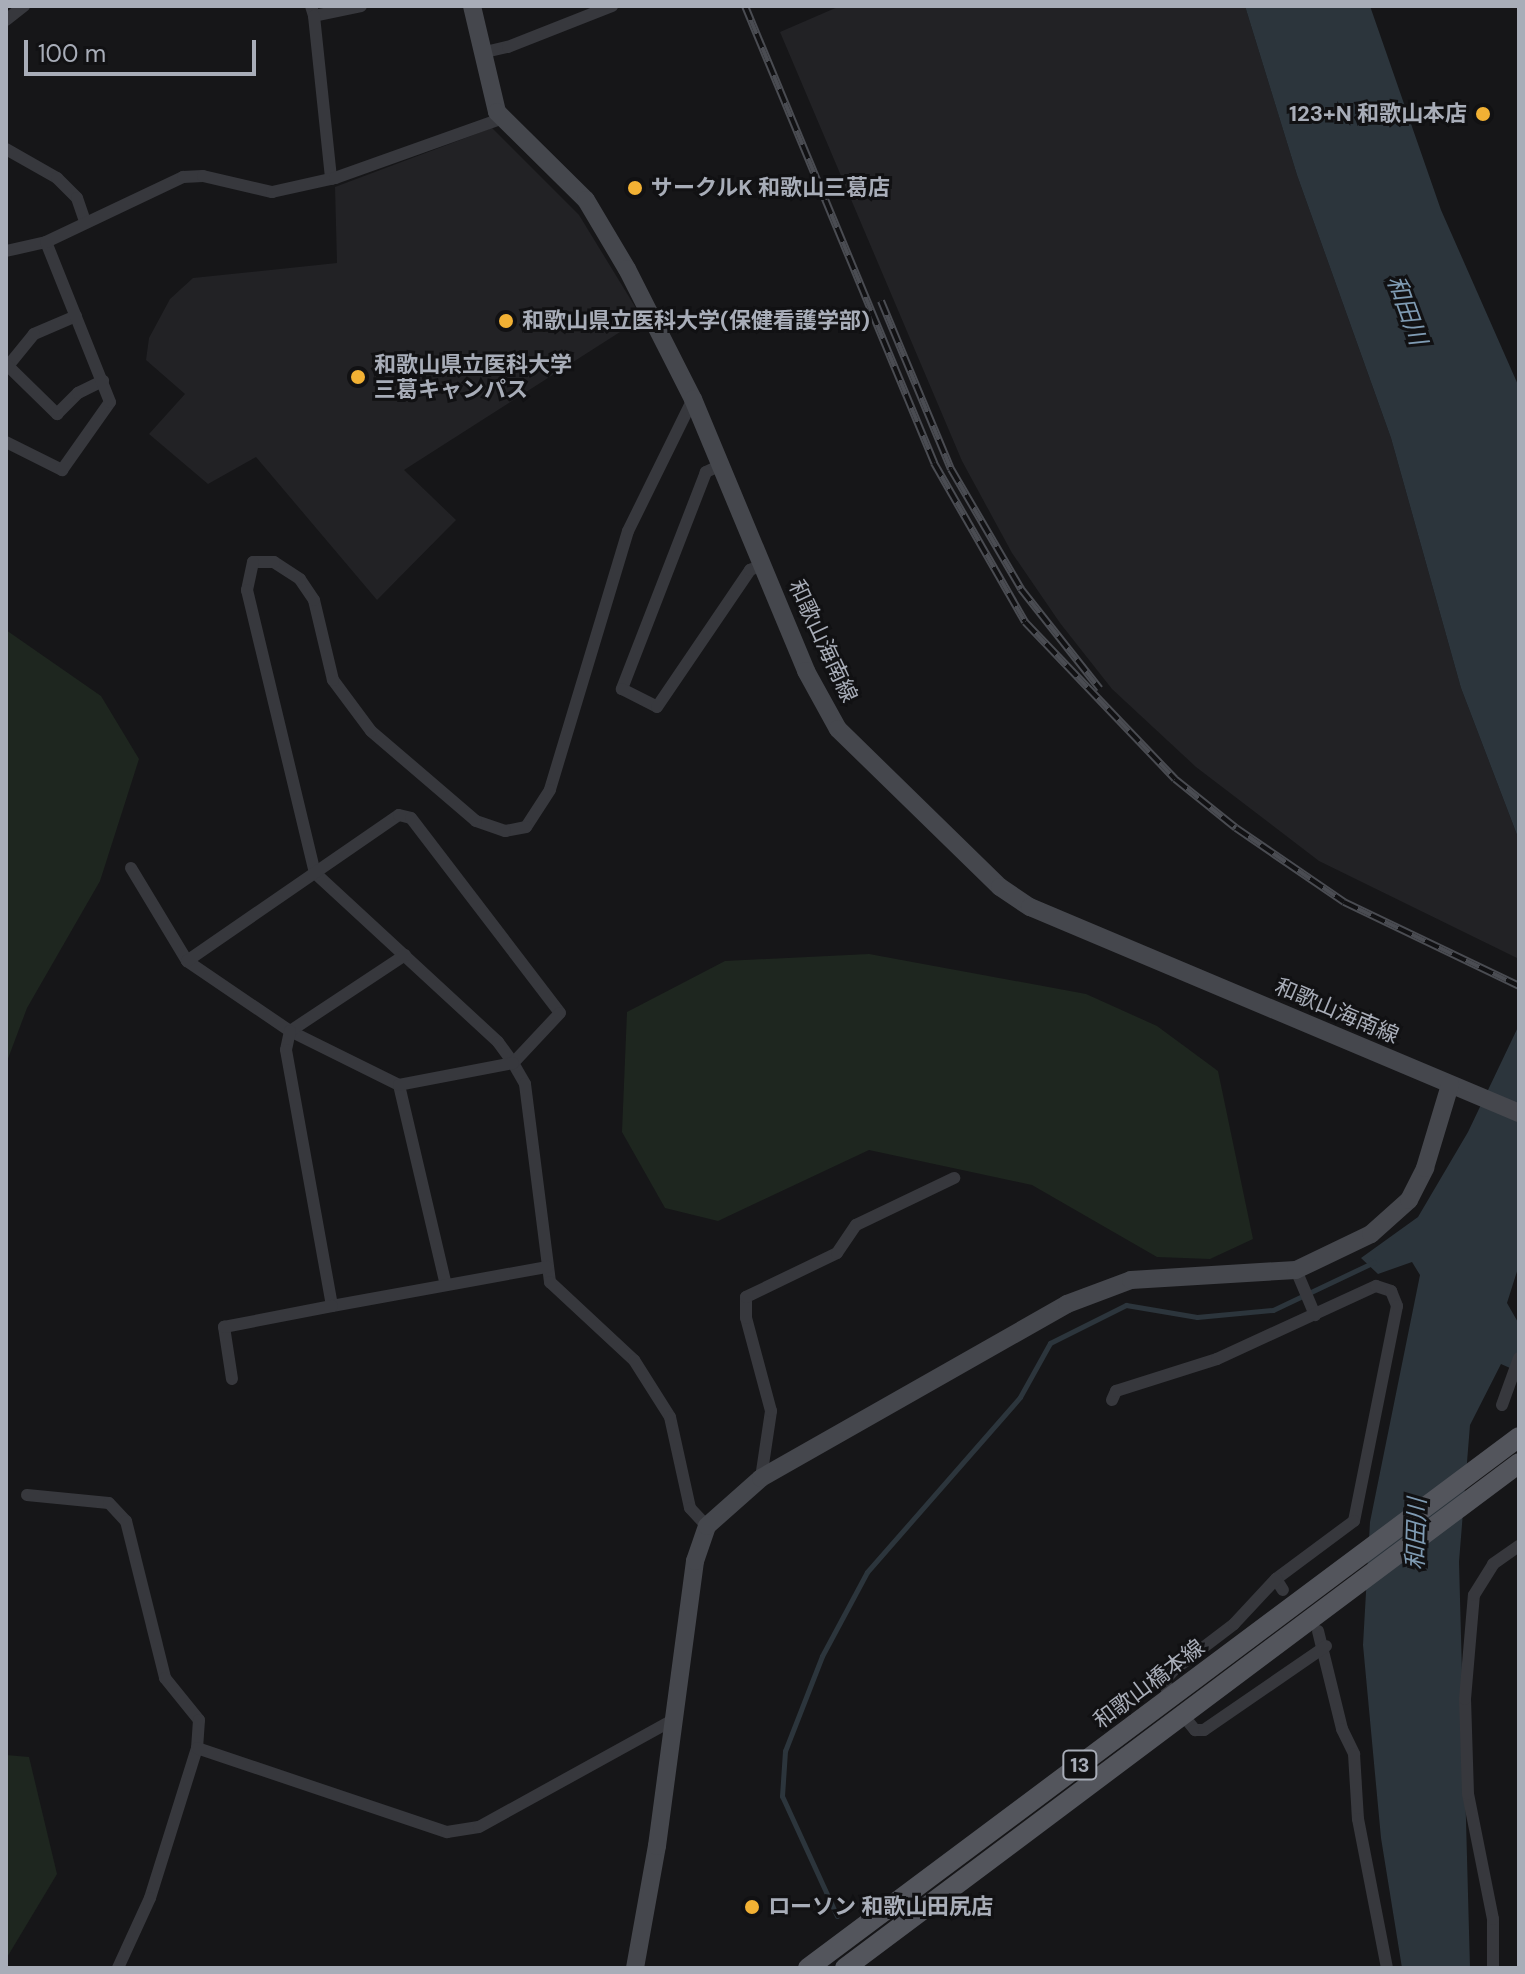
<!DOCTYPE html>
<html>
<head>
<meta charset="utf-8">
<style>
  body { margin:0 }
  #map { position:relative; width:1525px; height:1974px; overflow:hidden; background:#161618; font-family:"DM Sans","Noto Sans JP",sans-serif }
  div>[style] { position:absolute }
  .built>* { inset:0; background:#222225 }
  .green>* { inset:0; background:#1e261f }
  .water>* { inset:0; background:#2c353c }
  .stream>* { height:5px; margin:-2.5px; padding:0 2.5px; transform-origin:2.5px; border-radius:2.5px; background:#2c353c }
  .street>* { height:12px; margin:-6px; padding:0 6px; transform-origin:6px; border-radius:6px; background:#37383d }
  .secondary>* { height:18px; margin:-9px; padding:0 9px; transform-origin:9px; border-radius:9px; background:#45474d }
  .primary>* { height:20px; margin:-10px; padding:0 10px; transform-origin:10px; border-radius:10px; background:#53555c }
  .rail>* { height:8px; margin-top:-4px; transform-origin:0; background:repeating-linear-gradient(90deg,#111113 0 15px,#4a4c52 0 30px); box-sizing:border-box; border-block:2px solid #4a4c52 }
  .dots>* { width:22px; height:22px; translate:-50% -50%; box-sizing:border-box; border:4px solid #111113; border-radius:50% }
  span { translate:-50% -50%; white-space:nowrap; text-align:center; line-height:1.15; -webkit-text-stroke:6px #111113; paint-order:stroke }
  .shield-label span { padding:2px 6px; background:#111113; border:2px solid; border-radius:6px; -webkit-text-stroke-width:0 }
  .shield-label { font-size:20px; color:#a8adb8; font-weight:700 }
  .poi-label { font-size:22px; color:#a8adb8; font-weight:700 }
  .right { translate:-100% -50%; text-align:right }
  .left { translate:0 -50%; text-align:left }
  .street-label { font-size:22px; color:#a8adb8 }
  .water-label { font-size:24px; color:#7f9bb3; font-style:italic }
  .frame { position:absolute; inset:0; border:8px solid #a8adb8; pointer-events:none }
  .scale { position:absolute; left:24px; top:40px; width:232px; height:36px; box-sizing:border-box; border:4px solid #a8adb8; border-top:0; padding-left:10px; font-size:24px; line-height:28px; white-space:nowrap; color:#a8adb8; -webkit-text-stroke:6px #111113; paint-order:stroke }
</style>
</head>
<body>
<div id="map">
  <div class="built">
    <div style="clip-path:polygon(840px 6px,1245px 6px,1297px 175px,1391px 438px,1461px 688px,1519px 840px,1519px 959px,1319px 861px,1196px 767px,1112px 689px,1060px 623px,1012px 553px,962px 461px,780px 32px)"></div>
    <div style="clip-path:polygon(492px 128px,579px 215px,642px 318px,404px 470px,456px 520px,377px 600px,256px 457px,208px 484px,149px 434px,185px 394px,146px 360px,149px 338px,170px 299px,193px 278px,337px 263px,335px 187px)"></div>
  </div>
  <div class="green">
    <div style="clip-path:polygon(6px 630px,101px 696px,139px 759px,100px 881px,27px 1008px,6px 1064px)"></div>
    <div style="clip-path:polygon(869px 954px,1086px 994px,1157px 1026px,1218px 1071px,1253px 1239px,1210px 1259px,1157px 1257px,1032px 1185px,869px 1150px,718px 1221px,665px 1208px,622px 1132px,627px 1012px,725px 961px)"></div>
    <div style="clip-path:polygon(6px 1755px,29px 1757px,57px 1874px,6px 1959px)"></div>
  </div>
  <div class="water">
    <div style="clip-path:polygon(1245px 6px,1370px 6px,1441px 210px,1519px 387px,1519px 840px,1461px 688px,1391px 438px,1297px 175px)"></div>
    <div style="clip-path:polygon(1519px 1025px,1519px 1265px,1507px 1303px,1519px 1324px,1519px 1372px,1501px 1364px,1470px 1425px,1459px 1562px,1470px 1968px,1402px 1968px,1381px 1838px,1363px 1645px,1370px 1522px,1420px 1275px,1412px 1262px,1378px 1274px,1361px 1258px,1418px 1217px,1468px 1132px)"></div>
  </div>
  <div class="stream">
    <div style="left:837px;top:1916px;width:132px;rotate:-114.6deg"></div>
    <div style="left:782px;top:1796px;width:45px;rotate:-86.2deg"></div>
    <div style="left:785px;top:1751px;width:102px;rotate:-68.7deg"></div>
    <div style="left:822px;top:1656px;width:95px;rotate:-61.8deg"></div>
    <div style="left:867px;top:1572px;width:232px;rotate:-48.8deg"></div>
    <div style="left:1020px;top:1397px;width:62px;rotate:-60.9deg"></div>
    <div style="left:1050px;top:1343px;width:85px;rotate:-26.6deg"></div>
    <div style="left:1126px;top:1305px;width:72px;rotate:9.6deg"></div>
    <div style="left:1197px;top:1317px;width:76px;rotate:-5.3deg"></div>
    <div style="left:1273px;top:1310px;width:112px;rotate:-25.4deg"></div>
  </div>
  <div class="street">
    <div style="left:311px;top:6px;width:10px;rotate:73deg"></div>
    <div style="left:314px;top:16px;width:48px;rotate:-12deg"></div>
    <div style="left:314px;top:16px;width:164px;rotate:84deg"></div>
    <div style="left:6px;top:20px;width:23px;rotate:-38deg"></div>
    <div style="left:481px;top:53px;width:28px;rotate:-13deg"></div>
    <div style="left:508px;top:47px;width:112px;rotate:-21.5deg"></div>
    <div style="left:6px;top:149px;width:59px;rotate:29.6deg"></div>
    <div style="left:57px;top:178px;width:28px;rotate:45deg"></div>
    <div style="left:77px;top:198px;width:24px;rotate:71deg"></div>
    <div style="left:6px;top:251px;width:41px;rotate:-12.7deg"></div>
    <div style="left:76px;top:316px;width:46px;rotate:156.8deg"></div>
    <div style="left:34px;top:334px;width:41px;rotate:129.1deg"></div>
    <div style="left:8px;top:366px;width:69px;rotate:44.4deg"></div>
    <div style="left:57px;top:414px;width:30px;rotate:-45deg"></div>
    <div style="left:78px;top:393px;width:28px;rotate:-26deg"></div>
    <div style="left:693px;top:399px;width:147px;rotate:116.2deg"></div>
    <div style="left:628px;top:531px;width:270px;rotate:106.8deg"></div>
    <div style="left:550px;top:790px;width:44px;rotate:123deg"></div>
    <div style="left:526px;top:827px;width:21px;rotate:169deg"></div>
    <div style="left:505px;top:831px;width:31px;rotate:-161deg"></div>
    <div style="left:476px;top:821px;width:138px;rotate:-139.4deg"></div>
    <div style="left:371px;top:731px;width:64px;rotate:-126.7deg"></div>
    <div style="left:333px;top:680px;width:82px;rotate:-103.4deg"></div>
    <div style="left:314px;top:600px;width:25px;rotate:-124deg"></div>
    <div style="left:300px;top:579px;width:31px;rotate:-147deg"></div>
    <div style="left:274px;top:562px;width:21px;rotate:180deg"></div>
    <div style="left:253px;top:562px;width:29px;rotate:102deg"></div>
    <div style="left:247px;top:590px;width:291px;rotate:76.5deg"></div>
    <div style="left:315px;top:873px;width:249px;rotate:42.7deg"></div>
    <div style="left:498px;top:1042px;width:26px;rotate:54deg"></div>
    <div style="left:513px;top:1063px;width:24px;rotate:60deg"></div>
    <div style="left:525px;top:1084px;width:200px;rotate:82.8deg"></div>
    <div style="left:550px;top:1282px;width:115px;rotate:42.9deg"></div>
    <div style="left:634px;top:1360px;width:67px;rotate:57.7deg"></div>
    <div style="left:670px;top:1417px;width:93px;rotate:77.6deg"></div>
    <div style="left:690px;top:1508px;width:25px;rotate:47deg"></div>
    <div style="left:6px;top:442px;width:63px;rotate:26.6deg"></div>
    <div style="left:62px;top:470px;width:83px;rotate:-54.8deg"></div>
    <div style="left:110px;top:402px;width:172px;rotate:-111.8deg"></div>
    <div style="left:46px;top:242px;width:152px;rotate:-25.4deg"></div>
    <div style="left:183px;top:177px;width:20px;rotate:-3deg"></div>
    <div style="left:203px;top:176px;width:71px;rotate:13.1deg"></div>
    <div style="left:272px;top:192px;width:65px;rotate:-12.5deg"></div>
    <div style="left:335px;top:178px;width:176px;rotate:-19.6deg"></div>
    <div style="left:721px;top:465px;width:17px;rotate:155deg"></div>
    <div style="left:706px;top:472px;width:233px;rotate:111.2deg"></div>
    <div style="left:622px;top:689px;width:39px;rotate:27deg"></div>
    <div style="left:657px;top:707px;width:166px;rotate:-55.8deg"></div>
    <div style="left:750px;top:570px;width:13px;rotate:-23deg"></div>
    <div style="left:131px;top:868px;width:109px;rotate:58.9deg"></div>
    <div style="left:187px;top:961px;width:125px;rotate:34.2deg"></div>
    <div style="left:290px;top:1031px;width:122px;rotate:26.4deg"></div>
    <div style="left:399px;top:1085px;width:205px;rotate:76.8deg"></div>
    <div style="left:405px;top:955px;width:138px;rotate:146.5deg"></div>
    <div style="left:290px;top:1031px;width:19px;rotate:102deg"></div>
    <div style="left:286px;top:1050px;width:260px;rotate:79.8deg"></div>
    <div style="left:332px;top:1306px;width:219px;rotate:-10.3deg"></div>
    <div style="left:187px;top:961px;width:257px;rotate:-34.6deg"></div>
    <div style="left:399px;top:815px;width:12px;rotate:14deg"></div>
    <div style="left:411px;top:818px;width:245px;rotate:52.6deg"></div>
    <div style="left:560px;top:1013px;width:69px;rotate:133.2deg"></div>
    <div style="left:513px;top:1063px;width:116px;rotate:169.1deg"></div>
    <div style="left:1296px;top:1270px;width:49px;rotate:67.1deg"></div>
    <div style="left:232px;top:1379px;width:53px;rotate:-98.7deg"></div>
    <div style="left:224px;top:1327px;width:110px;rotate:-11deg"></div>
    <div style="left:1112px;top:1400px;width:10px;rotate:-66deg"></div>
    <div style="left:1116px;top:1391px;width:106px;rotate:-17.6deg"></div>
    <div style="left:1217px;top:1359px;width:175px;rotate:-24.7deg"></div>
    <div style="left:1376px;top:1286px;width:16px;rotate:18deg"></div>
    <div style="left:1391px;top:1291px;width:16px;rotate:68deg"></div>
    <div style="left:1397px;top:1306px;width:219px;rotate:101.3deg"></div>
    <div style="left:1354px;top:1521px;width:97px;rotate:143.4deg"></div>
    <div style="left:1276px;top:1579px;width:13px;rotate:58deg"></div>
    <div style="left:1502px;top:1405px;width:50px;rotate:-70.1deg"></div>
    <div style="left:761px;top:1478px;width:68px;rotate:-81.5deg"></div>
    <div style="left:771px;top:1411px;width:96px;rotate:-105deg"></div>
    <div style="left:746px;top:1318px;width:21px;rotate:-90deg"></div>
    <div style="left:746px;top:1297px;width:101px;rotate:-25.8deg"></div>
    <div style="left:837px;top:1253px;width:34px;rotate:-56deg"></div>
    <div style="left:856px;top:1225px;width:109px;rotate:-25.6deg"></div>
    <div style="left:27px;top:1495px;width:82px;rotate:5.6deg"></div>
    <div style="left:109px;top:1503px;width:25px;rotate:47deg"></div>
    <div style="left:126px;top:1521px;width:162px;rotate:76deg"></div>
    <div style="left:165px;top:1678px;width:54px;rotate:51deg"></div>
    <div style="left:199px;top:1720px;width:28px;rotate:94deg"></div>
    <div style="left:197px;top:1748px;width:157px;rotate:107.4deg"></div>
    <div style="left:150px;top:1898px;width:77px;rotate:114.6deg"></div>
    <div style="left:1318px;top:1631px;width:101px;rotate:76.2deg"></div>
    <div style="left:1342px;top:1729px;width:28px;rotate:64deg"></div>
    <div style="left:1354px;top:1754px;width:65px;rotate:86.5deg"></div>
    <div style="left:1358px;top:1819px;width:152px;rotate:79deg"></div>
    <div style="left:1169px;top:1699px;width:19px;rotate:-102deg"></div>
    <div style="left:1165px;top:1680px;width:15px;rotate:-48deg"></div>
    <div style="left:1175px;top:1669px;width:74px;rotate:-37.3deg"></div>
    <div style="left:1234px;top:1624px;width:62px;rotate:-47deg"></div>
    <div style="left:1182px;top:1714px;width:21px;rotate:51deg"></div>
    <div style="left:1195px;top:1730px;width:9px"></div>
    <div style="left:1204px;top:1730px;width:148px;rotate:-34.5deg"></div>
    <div style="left:197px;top:1748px;width:264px;rotate:18.6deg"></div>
    <div style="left:447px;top:1832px;width:32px;rotate:-9deg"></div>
    <div style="left:479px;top:1827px;width:222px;rotate:-28.9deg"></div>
    <div style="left:1493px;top:1968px;width:49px;rotate:-90deg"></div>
    <div style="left:1493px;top:1919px;width:127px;rotate:-101.3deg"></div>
    <div style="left:1468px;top:1794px;width:95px;rotate:-91.8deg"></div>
    <div style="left:1465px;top:1699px;width:104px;rotate:-85.1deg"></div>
    <div style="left:1474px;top:1595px;width:36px;rotate:-58deg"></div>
    <div style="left:1493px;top:1564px;width:32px;rotate:-35deg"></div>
  </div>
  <div class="secondary">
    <div style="left:472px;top:6px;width:109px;rotate:76.7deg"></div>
    <div style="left:497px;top:112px;width:125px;rotate:44.7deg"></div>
    <div style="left:586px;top:200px;width:80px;rotate:59.3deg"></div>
    <div style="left:627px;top:269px;width:146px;rotate:63.1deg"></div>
    <div style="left:693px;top:399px;width:295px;rotate:67.4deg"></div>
    <div style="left:806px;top:671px;width:66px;rotate:61.1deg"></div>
    <div style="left:838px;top:729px;width:226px;rotate:44.3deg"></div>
    <div style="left:1000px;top:887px;width:36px;rotate:34deg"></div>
    <div style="left:1030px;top:907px;width:531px;rotate:22.84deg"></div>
    <div style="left:635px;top:1968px;width:124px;rotate:-79.8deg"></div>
    <div style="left:657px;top:1846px;width:288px;rotate:-82.4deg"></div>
    <div style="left:695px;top:1561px;width:37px;rotate:-71deg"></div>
    <div style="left:707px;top:1526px;width:72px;rotate:-41.6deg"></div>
    <div style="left:761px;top:1478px;width:352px;rotate:-29.6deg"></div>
    <div style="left:1067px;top:1304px;width:68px;rotate:-20.6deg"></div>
    <div style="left:1131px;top:1280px;width:165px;rotate:-3.5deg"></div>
    <div style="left:1296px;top:1270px;width:83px;rotate:-25.6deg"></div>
    <div style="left:1371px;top:1234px;width:51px;rotate:-41.8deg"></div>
    <div style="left:1409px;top:1200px;width:36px;rotate:-63deg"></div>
    <div style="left:1425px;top:1168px;width:87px;rotate:-73.2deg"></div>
  </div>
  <div class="primary">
    <div style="left:808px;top:1968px;width:887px;rotate:-36.75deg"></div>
    <div style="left:845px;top:1968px;width:842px;rotate:-36.84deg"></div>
  </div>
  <div class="rail">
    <div style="left:745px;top:6px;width:495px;rotate:67.5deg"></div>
    <div style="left:934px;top:463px;width:183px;rotate:60.2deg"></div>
    <div style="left:1025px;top:622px;width:217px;rotate:46.3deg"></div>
    <div style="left:1175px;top:779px;width:78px;rotate:38.8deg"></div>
    <div style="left:1236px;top:828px;width:131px;rotate:34.4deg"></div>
    <div style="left:1344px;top:902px;width:194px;rotate:25.6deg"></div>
    <div style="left:881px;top:301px;width:182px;rotate:67.4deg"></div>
    <div style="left:951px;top:469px;width:139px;rotate:59.7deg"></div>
    <div style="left:1021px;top:589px;width:127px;rotate:51.7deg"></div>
  </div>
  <div class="dots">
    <div style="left:1483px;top:114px;background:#f2b134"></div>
    <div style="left:635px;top:188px;background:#f2b134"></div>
    <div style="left:506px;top:321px;background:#f2b134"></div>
    <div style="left:358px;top:377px;background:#f2b134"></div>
    <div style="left:752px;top:1907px;background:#f2b134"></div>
  </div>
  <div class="shield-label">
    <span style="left:1080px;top:1765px">13</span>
  </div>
  <div class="poi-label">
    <span class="right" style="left:1467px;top:114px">123+N 和歌山本店</span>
    <span class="left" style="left:651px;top:188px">サークルK 和歌山三葛店</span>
    <span class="left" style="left:522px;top:321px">和歌山県立医科大学(保健看護学部)</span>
    <span class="left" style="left:374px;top:377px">和歌山県立医科大学<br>三葛キャンパス</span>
    <span class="left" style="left:768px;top:1907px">ローソン 和歌山田尻店</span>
  </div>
  <div class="street-label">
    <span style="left:823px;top:641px;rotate:65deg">和歌山海南線</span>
    <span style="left:1337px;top:1011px;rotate:23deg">和歌山海南線</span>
    <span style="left:1149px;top:1684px;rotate:-37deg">和歌山橋本線</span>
  </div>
  <div class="water-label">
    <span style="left:1407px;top:310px;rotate:70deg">和田川</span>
    <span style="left:1416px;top:1534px;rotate:-88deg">和田川</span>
  </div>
  <div class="frame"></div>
  <div class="scale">100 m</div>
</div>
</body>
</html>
